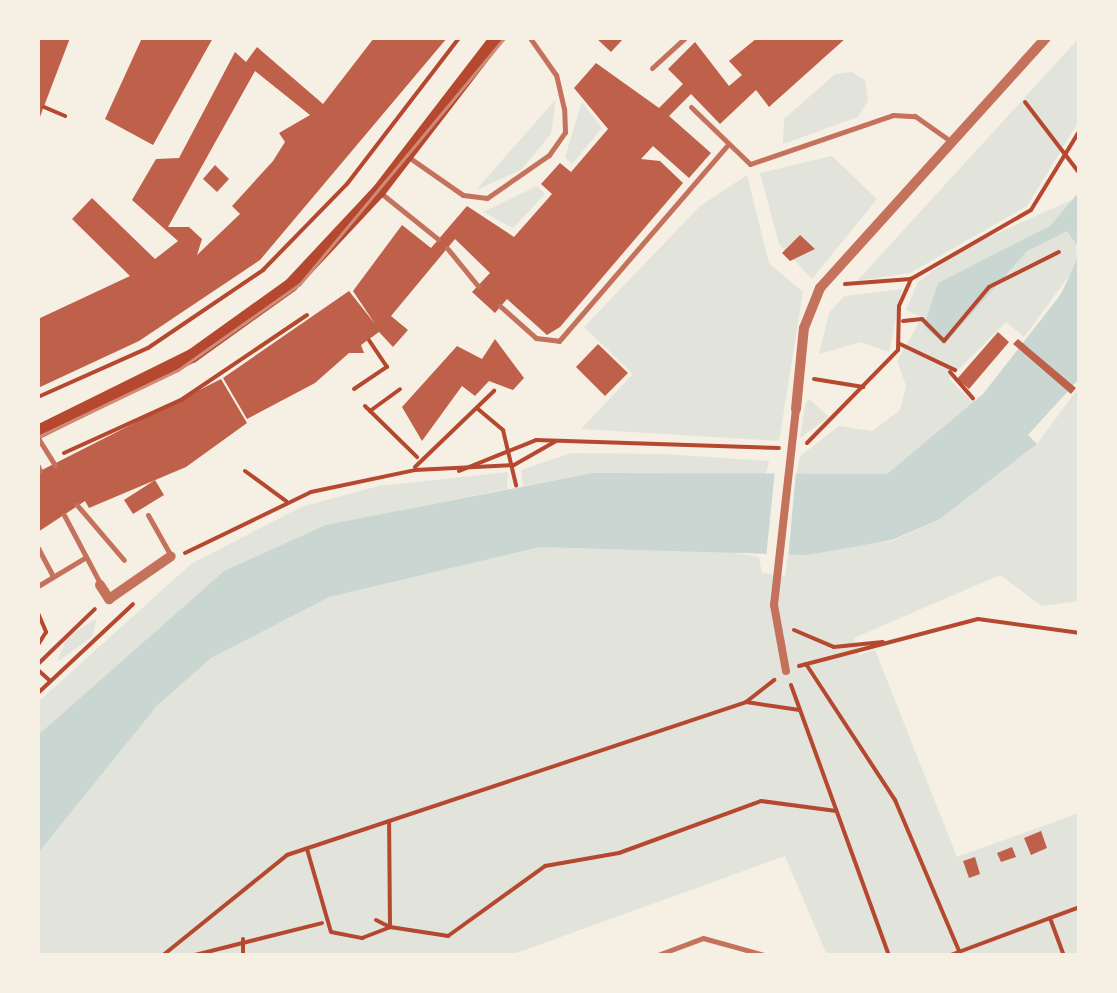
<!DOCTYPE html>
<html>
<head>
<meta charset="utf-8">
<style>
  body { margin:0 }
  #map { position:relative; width:1117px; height:993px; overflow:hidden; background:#f6efe4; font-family:Cabin,sans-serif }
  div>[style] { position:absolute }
  .green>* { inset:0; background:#e2e4dc }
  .water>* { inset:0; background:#c9d6d2 }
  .pier>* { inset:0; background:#f6efe4 }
  .building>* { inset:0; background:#bf614a }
  .path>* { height:4px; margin:-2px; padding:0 2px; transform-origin:2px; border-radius:2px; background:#b5482f }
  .service>* { height:5px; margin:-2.5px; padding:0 2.5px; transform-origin:2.5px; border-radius:2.5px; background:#c5725c }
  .pedestrian>* { height:8px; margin:-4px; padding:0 4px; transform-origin:4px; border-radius:4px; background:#c5725c }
  .minor>* { height:10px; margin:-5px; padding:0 5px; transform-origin:5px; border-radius:5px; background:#c5725c }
  .secondary>* { height:14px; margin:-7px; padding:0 7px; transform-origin:7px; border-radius:7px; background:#b5482f }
  .tram>* { height:2.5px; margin:-1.25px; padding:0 1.25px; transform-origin:1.25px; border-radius:1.25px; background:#cf8b77 }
  span { translate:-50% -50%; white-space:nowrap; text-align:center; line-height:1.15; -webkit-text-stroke:10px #f6efe4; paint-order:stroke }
  .frame { position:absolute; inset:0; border:40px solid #f6efe4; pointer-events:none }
</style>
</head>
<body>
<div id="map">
  <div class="green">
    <div style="clip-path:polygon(1079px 38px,1079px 121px,1027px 206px,910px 273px,857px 281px)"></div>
    <div style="clip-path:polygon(852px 72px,865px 80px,868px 100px,858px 117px,783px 144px,784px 119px,835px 74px)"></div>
    <div style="clip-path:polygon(556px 99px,551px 134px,521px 170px,476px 190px)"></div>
    <div style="clip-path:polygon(582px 102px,602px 128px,572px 164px,565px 157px)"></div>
    <div style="clip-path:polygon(832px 156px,877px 199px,812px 279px,779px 244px,760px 173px)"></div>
    <div style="clip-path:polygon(747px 175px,769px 263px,803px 292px,779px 441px,581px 429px,633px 374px,584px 327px,700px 206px)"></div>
    <div style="clip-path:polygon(537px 186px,545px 194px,513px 228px,483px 212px)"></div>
    <div style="clip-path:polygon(1074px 199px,1077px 265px,1024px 337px,1006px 322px,949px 379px,974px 403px,954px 423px,887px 474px,796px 476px,800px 456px,839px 426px,872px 431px,900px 410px,906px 386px,897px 361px,922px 317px,906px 310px,918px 282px,964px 248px)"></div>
    <div style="clip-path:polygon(902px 289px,889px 352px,861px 342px,819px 354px,829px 313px,844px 296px)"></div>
    <div style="clip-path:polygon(1079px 387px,1079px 601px,1042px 606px,1000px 575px,854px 638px,859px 655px,875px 650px,957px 857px,1079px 813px,1079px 955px,827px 955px,785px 856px,511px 955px,38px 956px,38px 853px,151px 712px,211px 658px,289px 612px,380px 578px,540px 547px,681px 544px,759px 557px,762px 573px,785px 576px,788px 554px,892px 541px,940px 519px,1037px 444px)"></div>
    <div style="clip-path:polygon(809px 399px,829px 417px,800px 438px,805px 405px)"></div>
    <div style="clip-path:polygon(571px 453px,666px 454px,769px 461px,766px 475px,592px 473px,523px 486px,521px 470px)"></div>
    <div style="clip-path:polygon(508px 472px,507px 489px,412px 508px,224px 571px,38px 735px,38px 702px,191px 564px,301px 507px,379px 486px)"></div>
    <div style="clip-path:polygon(97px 618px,92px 637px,57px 662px,67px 637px)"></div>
  </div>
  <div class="water">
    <div style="clip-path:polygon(1079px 192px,1079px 248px,1067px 231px,1027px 251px,944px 345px,924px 326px,938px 283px,1050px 226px)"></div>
    <div style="clip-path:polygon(1079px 255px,1079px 379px,1028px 435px,1037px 444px,940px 519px,892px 540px,807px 555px,540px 547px,329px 597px,211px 658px,156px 707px,38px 853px,38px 735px,224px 571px,326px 525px,592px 473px,887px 474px,983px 394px,1061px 294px)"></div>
  </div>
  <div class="pier">
    <div style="clip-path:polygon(775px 470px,796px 471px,788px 559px,766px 558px)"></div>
  </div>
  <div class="building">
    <div style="clip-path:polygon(38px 38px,70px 38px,38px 122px)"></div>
    <div style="clip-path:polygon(142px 38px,213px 38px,153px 145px,105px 119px)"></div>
    <div style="clip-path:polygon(evenodd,374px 38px,447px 38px,260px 260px,139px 341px,38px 388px,38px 319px,130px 276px,72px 219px,92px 198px,155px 259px,178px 241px,132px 200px,156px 159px,179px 158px,235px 52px,246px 62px,257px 47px,323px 104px,374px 38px,255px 71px,310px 115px,279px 133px,285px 142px,273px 161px,232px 206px,240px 214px,197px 255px,202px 239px,189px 227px,168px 227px,255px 71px)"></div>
    <div style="clip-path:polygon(596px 38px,624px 38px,611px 52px)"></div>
    <div style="clip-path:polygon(757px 38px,846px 38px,769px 107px,756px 90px,720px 124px,691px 94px,669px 116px,711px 153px,689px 178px,653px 146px,641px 159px,660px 161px,683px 183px,560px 327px,547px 335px,507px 299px,495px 313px,472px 292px,490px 273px,455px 239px,391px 316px,408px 330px,393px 347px,379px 332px,361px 345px,364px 353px,349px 353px,315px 383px,247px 419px,223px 378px,349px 291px,375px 324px,353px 291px,402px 225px,431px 248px,467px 206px,514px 237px,552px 194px,541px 184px,560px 163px,571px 172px,608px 129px,574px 88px,596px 63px,659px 108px,683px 84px,668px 69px,695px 42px,729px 86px,742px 75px,729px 61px)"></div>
    <div style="clip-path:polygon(215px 165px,229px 179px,217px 192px,203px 179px)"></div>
    <div style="clip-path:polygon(800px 235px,815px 249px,790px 261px,782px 253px)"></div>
    <div style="clip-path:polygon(998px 332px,1009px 342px,969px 389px,957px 379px)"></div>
    <div style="clip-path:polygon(495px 339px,524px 378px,513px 390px,489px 381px,475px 396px,462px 386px,422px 441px,402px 407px,457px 346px,482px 359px)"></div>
    <div style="clip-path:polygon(1018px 339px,1076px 388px,1071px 394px,1013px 344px)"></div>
    <div style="clip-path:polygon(598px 344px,628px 373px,605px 396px,576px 367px)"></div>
    <div style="clip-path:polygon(221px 379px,247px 423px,186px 467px,89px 508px,85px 501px,38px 532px,38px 472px)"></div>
    <div style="clip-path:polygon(155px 480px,164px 495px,133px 514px,124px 500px)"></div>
    <div style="clip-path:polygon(1041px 831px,1047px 848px,1031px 855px,1024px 838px)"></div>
    <div style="clip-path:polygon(1012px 847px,1016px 857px,1001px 862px,997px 853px)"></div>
    <div style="clip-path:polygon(975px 857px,980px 874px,969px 878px,963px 861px)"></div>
  </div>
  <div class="path">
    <div style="left:1025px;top:102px;width:91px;rotate:52.6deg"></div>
    <div style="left:44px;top:107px;width:23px;rotate:23deg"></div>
    <div style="left:845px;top:284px;width:66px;rotate:-4.3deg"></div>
    <div style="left:911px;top:279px;width:138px;rotate:-29.9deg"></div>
    <div style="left:1031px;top:210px;width:94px;rotate:-58.5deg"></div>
    <div style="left:903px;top:321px;width:19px;rotate:-6deg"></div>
    <div style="left:922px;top:319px;width:31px;rotate:45deg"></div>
    <div style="left:944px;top:341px;width:70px;rotate:-50.2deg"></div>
    <div style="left:989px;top:287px;width:78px;rotate:-26.6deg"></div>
    <div style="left:900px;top:344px;width:61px;rotate:25.3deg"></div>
    <div style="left:950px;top:372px;width:35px;rotate:49deg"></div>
    <div style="left:814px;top:379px;width:50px;rotate:9.3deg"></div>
    <div style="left:354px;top:389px;width:40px;rotate:-34deg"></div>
    <div style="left:387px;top:367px;width:32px;rotate:-124deg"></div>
    <div style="left:38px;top:397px;width:120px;rotate:-24deg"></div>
    <div style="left:148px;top:348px;width:139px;rotate:-34.1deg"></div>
    <div style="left:263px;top:270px;width:120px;rotate:-45.7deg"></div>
    <div style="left:347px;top:184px;width:184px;rotate:-52.5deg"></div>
    <div style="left:365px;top:406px;width:73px;rotate:44.4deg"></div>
    <div style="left:478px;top:409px;width:33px;rotate:40deg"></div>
    <div style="left:503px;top:430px;width:57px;rotate:76.7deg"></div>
    <div style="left:370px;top:411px;width:37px;rotate:-36deg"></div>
    <div style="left:807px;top:443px;width:130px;rotate:-45.6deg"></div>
    <div style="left:898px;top:350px;width:44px;rotate:-88.7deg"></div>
    <div style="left:899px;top:306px;width:30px;rotate:-66deg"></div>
    <div style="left:64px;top:453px;width:128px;rotate:-24.4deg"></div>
    <div style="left:181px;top:400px;width:152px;rotate:-34deg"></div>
    <div style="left:415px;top:467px;width:110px;rotate:-43.9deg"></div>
    <div style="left:245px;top:471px;width:51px;rotate:36.2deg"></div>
    <div style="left:459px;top:471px;width:83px;rotate:-21.9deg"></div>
    <div style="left:536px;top:440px;width:243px;rotate:1.9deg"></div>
    <div style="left:185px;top:553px;width:140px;rotate:-25.8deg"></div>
    <div style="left:311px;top:492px;width:106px;rotate:-11.9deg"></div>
    <div style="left:415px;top:470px;width:99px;rotate:-2.9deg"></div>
    <div style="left:514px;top:465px;width:48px;rotate:-29.7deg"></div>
    <div style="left:38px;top:613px;width:21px;rotate:67deg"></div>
    <div style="left:46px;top:632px;width:15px;rotate:122deg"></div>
    <div style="left:794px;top:630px;width:43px;rotate:23deg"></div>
    <div style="left:834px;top:647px;width:49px;rotate:-5.8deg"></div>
    <div style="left:38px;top:664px;width:79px;rotate:-44deg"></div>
    <div style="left:806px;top:664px;width:163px;rotate:56.8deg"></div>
    <div style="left:895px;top:800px;width:164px;rotate:67deg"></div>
    <div style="left:799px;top:666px;width:185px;rotate:-14.7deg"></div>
    <div style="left:978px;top:619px;width:103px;rotate:7.8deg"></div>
    <div style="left:38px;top:670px;width:15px;rotate:42deg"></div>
    <div style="left:791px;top:685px;width:288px;rotate:70.1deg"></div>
    <div style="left:38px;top:693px;width:130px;rotate:-43.1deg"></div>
    <div style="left:746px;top:702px;width:54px;rotate:8.6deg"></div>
    <div style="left:307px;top:849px;width:86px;rotate:73.9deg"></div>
    <div style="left:331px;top:932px;width:32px;rotate:11deg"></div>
    <div style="left:362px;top:938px;width:30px;rotate:-21deg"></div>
    <div style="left:390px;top:927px;width:59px;rotate:8.8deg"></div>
    <div style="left:448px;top:936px;width:120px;rotate:-35.8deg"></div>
    <div style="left:545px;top:866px;width:75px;rotate:-10deg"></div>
    <div style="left:619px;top:853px;width:151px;rotate:-20.1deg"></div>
    <div style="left:761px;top:801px;width:76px;rotate:7.6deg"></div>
    <div style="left:1050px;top:918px;width:40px;rotate:69.8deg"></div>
    <div style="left:376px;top:920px;width:16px;rotate:27deg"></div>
    <div style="left:390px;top:927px;width:106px;rotate:-90.5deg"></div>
    <div style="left:243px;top:939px;width:16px;rotate:90deg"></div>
    <div style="left:162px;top:956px;width:161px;rotate:-38.9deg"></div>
    <div style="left:287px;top:855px;width:484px;rotate:-18.4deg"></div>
    <div style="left:746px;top:702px;width:36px;rotate:-38deg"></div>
    <div style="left:191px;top:956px;width:135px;rotate:-14.1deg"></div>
    <div style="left:948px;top:956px;width:141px;rotate:-20.4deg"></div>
  </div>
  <div class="service">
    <div style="left:652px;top:68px;width:45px;rotate:-42.3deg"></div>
    <div style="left:691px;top:107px;width:82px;rotate:44deg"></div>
    <div style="left:750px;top:164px;width:151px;rotate:-18.9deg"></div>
    <div style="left:893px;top:115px;width:22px;rotate:3deg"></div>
    <div style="left:915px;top:116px;width:42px;rotate:35.2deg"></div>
    <div style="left:407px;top:156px;width:68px;rotate:34.9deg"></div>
    <div style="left:463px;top:195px;width:24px;rotate:7deg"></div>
    <div style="left:487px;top:198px;width:75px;rotate:-34.7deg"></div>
    <div style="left:549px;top:155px;width:28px;rotate:-55deg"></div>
    <div style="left:565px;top:132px;width:23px;rotate:-92deg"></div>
    <div style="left:564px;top:109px;width:35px;rotate:-103deg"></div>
    <div style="left:556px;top:75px;width:45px;rotate:-125.1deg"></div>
    <div style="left:382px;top:194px;width:72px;rotate:38.8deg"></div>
    <div style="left:447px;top:248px;width:49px;rotate:50.8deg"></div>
    <div style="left:500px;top:306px;width:48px;rotate:41.6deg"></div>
    <div style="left:536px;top:338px;width:23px;rotate:7deg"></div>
    <div style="left:559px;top:341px;width:257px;rotate:-49.3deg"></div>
    <div style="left:38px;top:438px;width:32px;rotate:58deg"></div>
    <div style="left:38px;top:466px;width:5px;rotate:68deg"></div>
    <div style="left:77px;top:505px;width:72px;rotate:49.5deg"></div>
    <div style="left:64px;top:515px;width:77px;rotate:62.1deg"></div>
    <div style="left:148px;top:515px;width:45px;rotate:60.6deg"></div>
    <div style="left:38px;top:548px;width:32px;rotate:62deg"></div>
    <div style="left:38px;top:586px;width:56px;rotate:-31.1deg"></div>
    <div style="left:655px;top:956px;width:51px;rotate:-20.6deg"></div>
    <div style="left:703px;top:938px;width:67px;rotate:15.5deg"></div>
  </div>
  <div class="pedestrian">
    <div style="left:786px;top:671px;width:67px;rotate:-100.3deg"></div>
    <div style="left:774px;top:605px;width:197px;rotate:-83.6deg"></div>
  </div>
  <div class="minor">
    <div style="left:796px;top:409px;width:81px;rotate:-84.4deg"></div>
    <div style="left:804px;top:328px;width:43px;rotate:-68.2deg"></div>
    <div style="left:820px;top:288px;width:337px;rotate:-47.9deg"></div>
    <div style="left:100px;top:585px;width:17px;rotate:57deg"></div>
    <div style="left:109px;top:599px;width:75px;rotate:-34.7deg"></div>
  </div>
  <div class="secondary">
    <div style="left:38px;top:432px;width:172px;rotate:-26.3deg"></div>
    <div style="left:192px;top:356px;width:122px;rotate:-35.6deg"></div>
    <div style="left:291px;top:285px;width:129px;rotate:-46.9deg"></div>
    <div style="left:379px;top:191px;width:193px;rotate:-52.4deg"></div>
  </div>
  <div class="tram">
    <div style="left:38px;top:437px;width:155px;rotate:-25.6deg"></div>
    <div style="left:178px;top:370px;width:149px;rotate:-35.2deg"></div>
    <div style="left:300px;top:284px;width:320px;rotate:-50.3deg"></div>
  </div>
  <div class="frame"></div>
</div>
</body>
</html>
